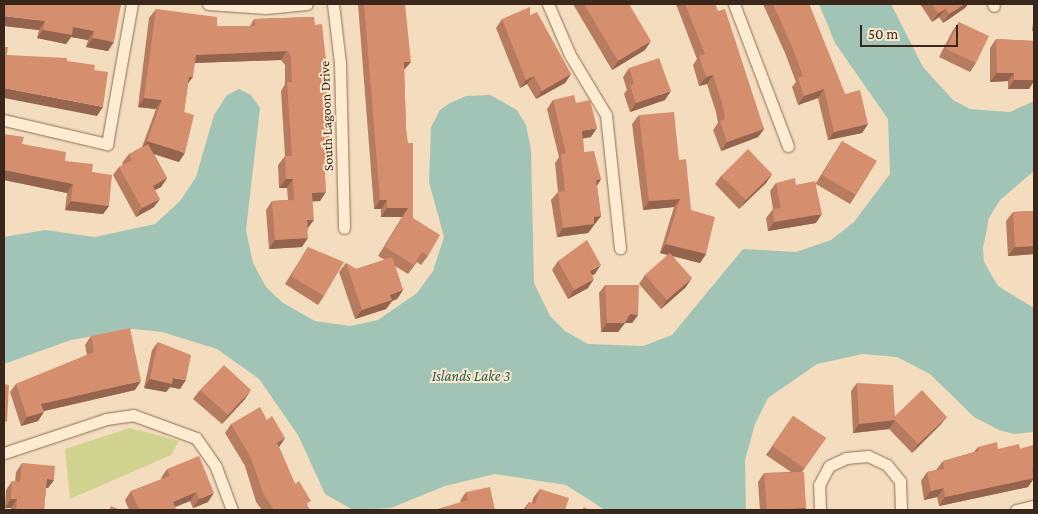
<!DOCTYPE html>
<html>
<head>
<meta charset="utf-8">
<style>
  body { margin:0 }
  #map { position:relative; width:1038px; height:514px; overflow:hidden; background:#f3ddbe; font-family:"Crimson Pro",serif }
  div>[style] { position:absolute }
  .green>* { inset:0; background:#d1d290 }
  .water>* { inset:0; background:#a2c4b6 }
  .roads { filter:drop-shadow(0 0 1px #8d6d54) drop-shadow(0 0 1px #8d6d54) }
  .street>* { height:11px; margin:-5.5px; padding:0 5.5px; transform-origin:5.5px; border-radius:5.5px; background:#fdebd2 }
  .wall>* { inset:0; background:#b77b5f }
  .shaded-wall>* { inset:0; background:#95644e }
  .building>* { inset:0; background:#d58f6f }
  span { translate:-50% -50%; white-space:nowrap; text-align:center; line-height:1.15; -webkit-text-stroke:4px #f9e8ce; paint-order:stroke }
  .street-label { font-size:14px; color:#3a271b }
  .water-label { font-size:15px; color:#285c53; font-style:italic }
  .frame { position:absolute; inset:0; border:5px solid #3a271b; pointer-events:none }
  .scale { position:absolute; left:860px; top:25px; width:98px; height:22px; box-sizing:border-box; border:2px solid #3a271b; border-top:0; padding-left:6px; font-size:15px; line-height:18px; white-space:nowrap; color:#3a271b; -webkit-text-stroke:4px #f9e8ce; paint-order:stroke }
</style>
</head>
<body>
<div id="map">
  <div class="green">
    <div style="clip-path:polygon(130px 428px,179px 441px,171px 455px,70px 499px,65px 449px)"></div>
  </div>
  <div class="water">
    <div style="clip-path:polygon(819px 4px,891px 4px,923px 67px,953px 100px,970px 109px,1010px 112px,1034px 101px,1034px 171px,1000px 200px,989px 218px,983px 248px,984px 262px,998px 286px,1034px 308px,1034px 432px,1014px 434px,999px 430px,974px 417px,930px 374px,897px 357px,862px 354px,817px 364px,768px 398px,755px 424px,745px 460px,746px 510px,605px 510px,566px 485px,495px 474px,445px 486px,391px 508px,353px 510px,325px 494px,298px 435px,259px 379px,217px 349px,162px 332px,133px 329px,71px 340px,4px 364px,4px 237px,45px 230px,95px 237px,155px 224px,180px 201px,196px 177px,214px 115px,227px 95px,239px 89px,251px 95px,260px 108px,246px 230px,253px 263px,266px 287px,283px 303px,315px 321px,350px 326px,378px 320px,417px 293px,433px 271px,444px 237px,429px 182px,431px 127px,440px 110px,450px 103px,466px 96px,490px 95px,517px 110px,526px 125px,531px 149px,534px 283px,550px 316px,565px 331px,588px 344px,643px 346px,672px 335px,743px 249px,796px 252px,831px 240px,854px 222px,890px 174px,888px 119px,835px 43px)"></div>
  </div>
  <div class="roads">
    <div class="street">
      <div style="left:208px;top:4px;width:58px;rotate:3.9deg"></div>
      <div style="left:266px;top:8px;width:41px;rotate:-5.6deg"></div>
      <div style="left:333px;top:4px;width:59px;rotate:83.2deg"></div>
      <div style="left:340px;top:63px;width:165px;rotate:88.6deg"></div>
      <div style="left:548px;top:4px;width:56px;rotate:66.7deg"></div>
      <div style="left:570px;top:55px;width:70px;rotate:59deg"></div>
      <div style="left:606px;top:115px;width:134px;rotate:84deg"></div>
      <div style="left:734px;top:4px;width:152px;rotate:69.2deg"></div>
      <div style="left:993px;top:4px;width:2px;rotate:63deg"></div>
      <div style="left:4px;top:120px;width:106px;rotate:13.1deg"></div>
      <div style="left:107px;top:144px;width:142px;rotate:-79.9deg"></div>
      <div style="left:4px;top:453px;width:108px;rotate:-18.4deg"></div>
      <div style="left:106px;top:419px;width:27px;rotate:-8deg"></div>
      <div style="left:133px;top:415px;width:67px;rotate:20.1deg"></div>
      <div style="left:196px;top:438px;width:35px;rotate:55deg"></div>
      <div style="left:216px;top:467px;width:46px;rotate:69.6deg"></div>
      <div style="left:820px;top:510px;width:25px;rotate:-92deg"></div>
      <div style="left:819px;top:485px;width:21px;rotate:-62deg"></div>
      <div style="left:829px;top:466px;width:19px;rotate:-25deg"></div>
      <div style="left:846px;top:458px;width:22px;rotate:-5deg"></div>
      <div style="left:868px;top:456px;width:21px;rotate:25deg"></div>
      <div style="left:887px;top:465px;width:21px;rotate:51deg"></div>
      <div style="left:900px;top:481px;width:29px;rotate:88deg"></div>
      <div style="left:1016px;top:510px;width:18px;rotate:-13deg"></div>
    </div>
  </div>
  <div class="wall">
    <div style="clip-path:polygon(121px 4px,108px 51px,86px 47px,88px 40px,71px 37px,66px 44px,37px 38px,39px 30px,4px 26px)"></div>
    <div style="clip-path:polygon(358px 4px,405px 4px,404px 70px,406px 129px,413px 218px,428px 256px,421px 265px,417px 262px,408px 274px,395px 266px,403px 290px,397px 299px,392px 301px,386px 309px,355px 319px,339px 272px,346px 263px,356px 269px,385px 260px,378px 256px,402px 217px,381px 217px,381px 209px,374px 209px)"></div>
    <div style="clip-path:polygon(573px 4px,629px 4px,645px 50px,612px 70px)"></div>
    <div style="clip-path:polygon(676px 4px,715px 4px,764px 129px,758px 137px,721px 151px,713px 130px,718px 123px,716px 112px,707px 84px,699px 86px,693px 65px,697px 59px)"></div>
    <div style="clip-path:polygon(763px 4px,809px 4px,845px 94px,868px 124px,862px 133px,828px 140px,818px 98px,798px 105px,792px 87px,796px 82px,785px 53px)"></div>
    <div style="clip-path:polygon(920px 4px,968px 4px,965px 8px,943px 23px,939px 17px,932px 22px)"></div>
    <div style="clip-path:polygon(156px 9px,217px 26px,250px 26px,254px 19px,314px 17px,325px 129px,324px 158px,320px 201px,312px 201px,308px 228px,302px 247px,269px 249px,266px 210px,272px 201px,288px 200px,287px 188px,279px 188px,278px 165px,285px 156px,281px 91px,285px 84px,285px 65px,281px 60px,195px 63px,188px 84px,184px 112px,179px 162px,154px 154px,167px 178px,161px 187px,155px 190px,154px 207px,136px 217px,113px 175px,119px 167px,123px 165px,122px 163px,129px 154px,142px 147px,156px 109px,138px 107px,149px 18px)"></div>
    <div style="clip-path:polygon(530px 15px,571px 74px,565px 83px,536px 99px,527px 84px,520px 88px,496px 28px,502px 19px)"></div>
    <div style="clip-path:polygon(1034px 15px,1034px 31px,1032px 31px)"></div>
    <div style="clip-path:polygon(959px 22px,976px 63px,970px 72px,939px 57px,953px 30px)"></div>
    <div style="clip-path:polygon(996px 39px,1034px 41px,1034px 81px,1029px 89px,1008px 89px,1008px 81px,990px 82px,990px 48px)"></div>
    <div style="clip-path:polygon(629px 68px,665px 100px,630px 112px,624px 94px,627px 90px,623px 77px)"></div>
    <div style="clip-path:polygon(553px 100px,576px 103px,591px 137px,583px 138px,584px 152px,601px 179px,597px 186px,601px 216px,588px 233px,557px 237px,551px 200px,558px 192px,555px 163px,559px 157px,547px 109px)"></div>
    <div style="clip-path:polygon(639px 115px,679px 160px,691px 210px,706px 254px,700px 263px,673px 256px,686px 287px,661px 309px,639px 284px,645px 275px,668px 255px,660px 253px,674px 207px,643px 210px,632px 124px)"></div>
    <div style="clip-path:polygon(4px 134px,22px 144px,92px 172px,109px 206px,103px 214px,65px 210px,67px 193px,4px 180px)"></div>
    <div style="clip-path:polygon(842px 141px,856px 195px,850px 204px,816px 184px,816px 223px,768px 231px,766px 218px,773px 209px,770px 191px,776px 183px,796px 185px,816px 183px)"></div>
    <div style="clip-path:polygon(772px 174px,766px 183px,739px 209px,715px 184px,721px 176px)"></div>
    <div style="clip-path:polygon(1034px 211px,1034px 254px,1008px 256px,1006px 221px,1013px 212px)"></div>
    <div style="clip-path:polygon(308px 247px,324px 296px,318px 305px,285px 284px)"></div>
    <div style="clip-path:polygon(558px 261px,595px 274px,592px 275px,588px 288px,568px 299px,552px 270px)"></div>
    <div style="clip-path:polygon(605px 285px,638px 315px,632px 323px,625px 323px,618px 332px,601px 332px,599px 293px)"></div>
    <div style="clip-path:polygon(91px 336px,135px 390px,44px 411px,38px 421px,21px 426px,10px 392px,16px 384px,87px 355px,85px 345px)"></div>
    <div style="clip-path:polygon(158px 342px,180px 389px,170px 387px,166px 392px,144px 388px,152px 350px)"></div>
    <div style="clip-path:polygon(857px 383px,895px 416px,947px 417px,940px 425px,912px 453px,889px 429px,853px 433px,851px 391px)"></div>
    <div style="clip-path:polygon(200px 390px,245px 399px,222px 424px,193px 399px)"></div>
    <div style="clip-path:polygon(793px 416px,826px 438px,802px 472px,806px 508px,805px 510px,760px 510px,758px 482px,764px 473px,791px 472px,766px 455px)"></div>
    <div style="clip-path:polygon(231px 424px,285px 438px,279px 447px,295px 484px,310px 510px,262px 510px,256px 502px,245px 466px,225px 433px)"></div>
    <div style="clip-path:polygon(1034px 445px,1034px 478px,1028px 487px,939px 506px,937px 497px,924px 500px,921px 481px,927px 472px,936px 470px,943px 461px,974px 452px,978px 447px,998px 449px,1020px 449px)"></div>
    <div style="clip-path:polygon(22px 463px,54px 480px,48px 488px,46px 488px,44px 510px,11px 510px,11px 508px,5px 508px,6px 490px,12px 481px,15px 482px,16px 472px)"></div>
    <div style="clip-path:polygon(167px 469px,208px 502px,193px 508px,190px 501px,175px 507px,175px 510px,129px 510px,125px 500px,131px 491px,162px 479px,161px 478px)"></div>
    <div style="clip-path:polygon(540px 489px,565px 510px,523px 510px,529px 502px,532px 503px,533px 498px)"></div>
    <div style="clip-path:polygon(466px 492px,495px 510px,461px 502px,460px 501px)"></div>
  </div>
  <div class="shaded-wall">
    <div style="clip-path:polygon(965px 4px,968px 4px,965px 8px,943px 23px,949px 14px)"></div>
    <div style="clip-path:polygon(946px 9px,939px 17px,932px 22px,938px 13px)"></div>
    <div style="clip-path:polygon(4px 16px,45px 21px,39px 30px,4px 26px)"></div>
    <div style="clip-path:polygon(73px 27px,94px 31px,88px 40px,71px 37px,66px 44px,37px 38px,43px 30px)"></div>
    <div style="clip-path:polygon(93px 38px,114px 42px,108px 51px,86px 47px)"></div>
    <div style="clip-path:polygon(651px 41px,645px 50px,612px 70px,618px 61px)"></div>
    <div style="clip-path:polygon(287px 51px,281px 60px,190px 63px,196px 55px)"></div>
    <div style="clip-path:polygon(404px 62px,411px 62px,404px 70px)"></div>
    <div style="clip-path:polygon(997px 73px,1014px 73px,1008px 81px,990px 82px)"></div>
    <div style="clip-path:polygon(571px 74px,565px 83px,536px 99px,542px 91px)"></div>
    <div style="clip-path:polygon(713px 75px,707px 84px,699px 86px,706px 77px)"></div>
    <div style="clip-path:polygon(534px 76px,527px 84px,520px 88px,526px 80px)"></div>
    <div style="clip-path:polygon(189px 77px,193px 77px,186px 86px)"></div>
    <div style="clip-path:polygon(1014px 80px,1034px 80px,1034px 81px,1029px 89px,1008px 89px)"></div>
    <div style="clip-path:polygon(4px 88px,103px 107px,97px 116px,4px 98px)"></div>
    <div style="clip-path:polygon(824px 89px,818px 98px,798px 105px,804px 96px)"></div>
    <div style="clip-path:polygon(671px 91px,665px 100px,630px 112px,636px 103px)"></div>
    <div style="clip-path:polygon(144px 98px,162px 100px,156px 109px,138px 107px)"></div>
    <div style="clip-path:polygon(868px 124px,862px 133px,828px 140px,834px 132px)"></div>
    <div style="clip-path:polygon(597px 128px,591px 137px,576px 140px,582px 131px)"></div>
    <div style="clip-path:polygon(764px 129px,758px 137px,721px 151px,727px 142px)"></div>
    <div style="clip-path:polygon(147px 141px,185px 153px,179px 162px,141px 150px)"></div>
    <div style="clip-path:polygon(324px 150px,331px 150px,324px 159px)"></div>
    <div style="clip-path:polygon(4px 170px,73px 184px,67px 193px,4px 180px)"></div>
    <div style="clip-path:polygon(772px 174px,766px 183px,739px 209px,746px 200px)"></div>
    <div style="clip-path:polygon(167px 178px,161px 187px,147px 194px,153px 186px)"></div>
    <div style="clip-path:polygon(286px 179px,293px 179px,287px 188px,279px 188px)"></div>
    <div style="clip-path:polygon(601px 179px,595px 188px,596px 180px)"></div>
    <div style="clip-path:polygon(326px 192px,320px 201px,306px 202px,312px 193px)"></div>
    <div style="clip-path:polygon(160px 199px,154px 207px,136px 217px,142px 208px)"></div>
    <div style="clip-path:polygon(680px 199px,674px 207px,643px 210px,649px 201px)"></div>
    <div style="clip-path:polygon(380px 200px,387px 200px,381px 209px,374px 209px)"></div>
    <div style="clip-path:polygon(71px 201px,109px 206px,103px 214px,65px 210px)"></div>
    <div style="clip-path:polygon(387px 208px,408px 208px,402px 217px,381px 217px)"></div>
    <div style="clip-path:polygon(822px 214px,816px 223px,768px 231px,774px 222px)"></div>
    <div style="clip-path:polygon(601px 216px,588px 233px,557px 237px,563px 228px,594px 217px)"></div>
    <div style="clip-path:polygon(307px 220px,314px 220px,308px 228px)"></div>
    <div style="clip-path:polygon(308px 238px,302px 247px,269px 249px,275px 240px)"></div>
    <div style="clip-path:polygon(666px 244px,706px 254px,700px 263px,660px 253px)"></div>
    <div style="clip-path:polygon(1034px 246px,1034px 254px,1008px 256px,1015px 247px)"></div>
    <div style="clip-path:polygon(601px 265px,595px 274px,584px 280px,590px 271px)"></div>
    <div style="clip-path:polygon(692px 278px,686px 287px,661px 309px,667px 300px)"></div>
    <div style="clip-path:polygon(594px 279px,588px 288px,568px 299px,574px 290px)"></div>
    <div style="clip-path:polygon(403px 290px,397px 299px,392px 301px,386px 309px,355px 319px,362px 310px,390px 295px)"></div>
    <div style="clip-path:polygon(630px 314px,638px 315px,632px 323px,624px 323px)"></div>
    <div style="clip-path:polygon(607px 323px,625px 323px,618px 332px,601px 332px)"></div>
    <div style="clip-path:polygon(173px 378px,186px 380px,180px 389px,170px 387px,166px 392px,144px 388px,150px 379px)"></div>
    <div style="clip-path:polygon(141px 381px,135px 390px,35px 413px,41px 404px)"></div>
    <div style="clip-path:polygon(251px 390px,245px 399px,222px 424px,228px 415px)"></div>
    <div style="clip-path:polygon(44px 412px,38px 421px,21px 426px,27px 417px)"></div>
    <div style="clip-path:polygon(947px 417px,940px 425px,912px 453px,918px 444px)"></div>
    <div style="clip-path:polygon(895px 420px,889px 429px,853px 433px,859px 424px)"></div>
    <div style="clip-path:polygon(285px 438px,279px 447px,277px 443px)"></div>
    <div style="clip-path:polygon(1034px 478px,1028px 487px,939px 506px,945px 497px)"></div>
    <div style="clip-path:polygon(47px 479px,54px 480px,48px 488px,40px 488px)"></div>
    <div style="clip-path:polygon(944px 488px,937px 497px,924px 500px,931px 491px)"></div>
    <div style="clip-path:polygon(196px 492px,190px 501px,167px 510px,173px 502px)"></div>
    <div style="clip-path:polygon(214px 493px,208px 502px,193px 508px,199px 499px)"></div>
    <div style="clip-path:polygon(11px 499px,17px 499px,11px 508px,5px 508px)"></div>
    <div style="clip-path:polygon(806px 508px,805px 510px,779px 510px)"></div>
  </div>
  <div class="building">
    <div style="clip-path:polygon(4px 4px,121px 4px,114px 42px,93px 38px,94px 31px,73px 27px,72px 35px,43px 30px,45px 21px,4px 16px)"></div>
    <div style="clip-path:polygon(364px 4px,405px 4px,411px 62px,404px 62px,406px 129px,408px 143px,413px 143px,413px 218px,440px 235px,428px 256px,422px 252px,414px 265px,385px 247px,408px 208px,387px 208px,387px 200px,380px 200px)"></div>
    <div style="clip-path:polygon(584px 4px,629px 4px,651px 41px,618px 61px)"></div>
    <div style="clip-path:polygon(685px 4px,715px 4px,718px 11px,725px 9px,764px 129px,727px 142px,720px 121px,725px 119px,722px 103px,713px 75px,706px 77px,699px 56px,705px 54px)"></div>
    <div style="clip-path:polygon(773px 4px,809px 4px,845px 94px,860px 90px,868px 124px,834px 132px,824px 89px,804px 96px,798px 78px,803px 76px,791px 44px)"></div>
    <div style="clip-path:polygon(932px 4px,965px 4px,949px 14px,946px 9px,938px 13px)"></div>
    <div style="clip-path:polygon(530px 7px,530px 15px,537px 12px,571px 74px,542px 91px,534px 76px,526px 80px,502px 19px)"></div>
    <div style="clip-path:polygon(156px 9px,217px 17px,217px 26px,255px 26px,254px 19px,314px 17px,314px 25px,322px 24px,327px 70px,325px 129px,329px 129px,331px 150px,324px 150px,326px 192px,312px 193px,314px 220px,307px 220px,308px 238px,275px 240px,272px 201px,294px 200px,293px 179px,286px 179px,285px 156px,292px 156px,287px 82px,292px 82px,291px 56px,287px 51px,196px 55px,193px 77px,189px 77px,184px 112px,194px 115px,185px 153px,147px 141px,162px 100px,144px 98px)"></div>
    <div style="clip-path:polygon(959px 22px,989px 36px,976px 63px,946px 49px)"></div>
    <div style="clip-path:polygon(996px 39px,1034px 41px,1034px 80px,1014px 80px,1014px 73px,997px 73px)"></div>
    <div style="clip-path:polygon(4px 47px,8px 47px,7px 55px,67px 58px,67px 61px,95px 65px,94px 70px,108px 72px,103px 107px,4px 88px)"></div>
    <div style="clip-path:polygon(659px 58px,671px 91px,636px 103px,630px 86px,634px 84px,629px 68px)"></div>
    <div style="clip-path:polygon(574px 95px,576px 103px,590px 100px,597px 128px,582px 131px,584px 152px,594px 151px,601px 179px,596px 180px,601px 216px,594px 217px,594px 224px,563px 228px,558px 192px,565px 191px,561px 154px,566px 153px,553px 100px)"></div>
    <div style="clip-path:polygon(674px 112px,679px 160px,686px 159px,691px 210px,715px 217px,706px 254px,666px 244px,680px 199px,649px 201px,639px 115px)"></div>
    <div style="clip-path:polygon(4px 134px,24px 137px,22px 144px,66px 152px,65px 161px,93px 164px,92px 172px,112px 175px,109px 206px,71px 201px,73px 184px,4px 170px)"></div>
    <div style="clip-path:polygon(842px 141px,877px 161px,856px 195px,822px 175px)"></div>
    <div style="clip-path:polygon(148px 144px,167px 178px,153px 186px,160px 199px,142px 208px,119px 167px,132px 160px,129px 154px)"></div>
    <div style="clip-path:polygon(748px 149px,772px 174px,746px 200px,721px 176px)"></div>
    <div style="clip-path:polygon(795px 178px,796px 185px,815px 181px,822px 214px,774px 222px,773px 209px,781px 208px,776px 183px)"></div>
    <div style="clip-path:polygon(1034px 211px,1034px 246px,1015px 247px,1013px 212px)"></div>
    <div style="clip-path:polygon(587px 240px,601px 265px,590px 271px,594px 279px,574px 290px,558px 261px)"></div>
    <div style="clip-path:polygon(308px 247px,344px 262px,324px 296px,291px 276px)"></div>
    <div style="clip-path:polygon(670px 253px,692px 278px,667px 300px,645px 275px)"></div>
    <div style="clip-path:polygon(392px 257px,403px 290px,390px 295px,392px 300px,362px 310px,346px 263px,356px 269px)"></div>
    <div style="clip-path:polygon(605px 285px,639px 285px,638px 315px,630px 314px,625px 323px,607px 323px)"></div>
    <div style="clip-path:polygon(130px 328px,141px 381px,41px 404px,44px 412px,27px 417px,16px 384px,94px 352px,91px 336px)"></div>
    <div style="clip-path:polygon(158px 342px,191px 355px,186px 380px,173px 378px,172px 384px,150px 379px)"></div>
    <div style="clip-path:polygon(224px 365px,251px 390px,228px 415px,200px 390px)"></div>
    <div style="clip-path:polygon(857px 383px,893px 385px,895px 416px,922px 390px,947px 417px,918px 444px,895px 420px,859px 424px)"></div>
    <div style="clip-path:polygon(4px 384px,9px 385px,7px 422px,4px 421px)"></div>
    <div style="clip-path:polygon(260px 407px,267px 420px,272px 416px,285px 438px,277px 443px,295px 484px,299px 481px,311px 501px,306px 504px,310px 510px,274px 510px,263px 493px,251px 458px,231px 424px)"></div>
    <div style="clip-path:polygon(793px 416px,826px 438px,804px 468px,772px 446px)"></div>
    <div style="clip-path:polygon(997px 442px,998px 449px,1019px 444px,1020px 449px,1034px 445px,1034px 469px,1032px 469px,1034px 478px,945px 497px,944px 488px,931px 491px,927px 472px,944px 469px,943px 461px,979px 451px,978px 447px)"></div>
    <div style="clip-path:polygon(199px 456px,214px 493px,199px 499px,196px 492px,173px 502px,176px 509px,172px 510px,139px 510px,131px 491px,170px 476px,167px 469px)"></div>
    <div style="clip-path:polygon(22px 463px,55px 466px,54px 480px,47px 479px,44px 510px,16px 510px,17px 499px,11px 499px,12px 481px,20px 482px)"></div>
    <div style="clip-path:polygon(804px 472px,806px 508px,767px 510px,764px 473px)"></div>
    <div style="clip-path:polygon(490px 487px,495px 510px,434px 510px,468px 500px,466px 492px)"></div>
    <div style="clip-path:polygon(540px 489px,569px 498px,565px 510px,526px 510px,529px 502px,535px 504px)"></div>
    <div style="clip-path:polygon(111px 506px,120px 510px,109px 510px)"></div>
    <div style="clip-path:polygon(584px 507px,589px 510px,582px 510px)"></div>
  </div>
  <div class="street-label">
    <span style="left:326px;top:116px;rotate:-92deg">South Lagoon Drive</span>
  </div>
  <div class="water-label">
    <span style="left:471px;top:377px">Islands Lake 3</span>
  </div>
  <div class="frame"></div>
  <div class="scale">50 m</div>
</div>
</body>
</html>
